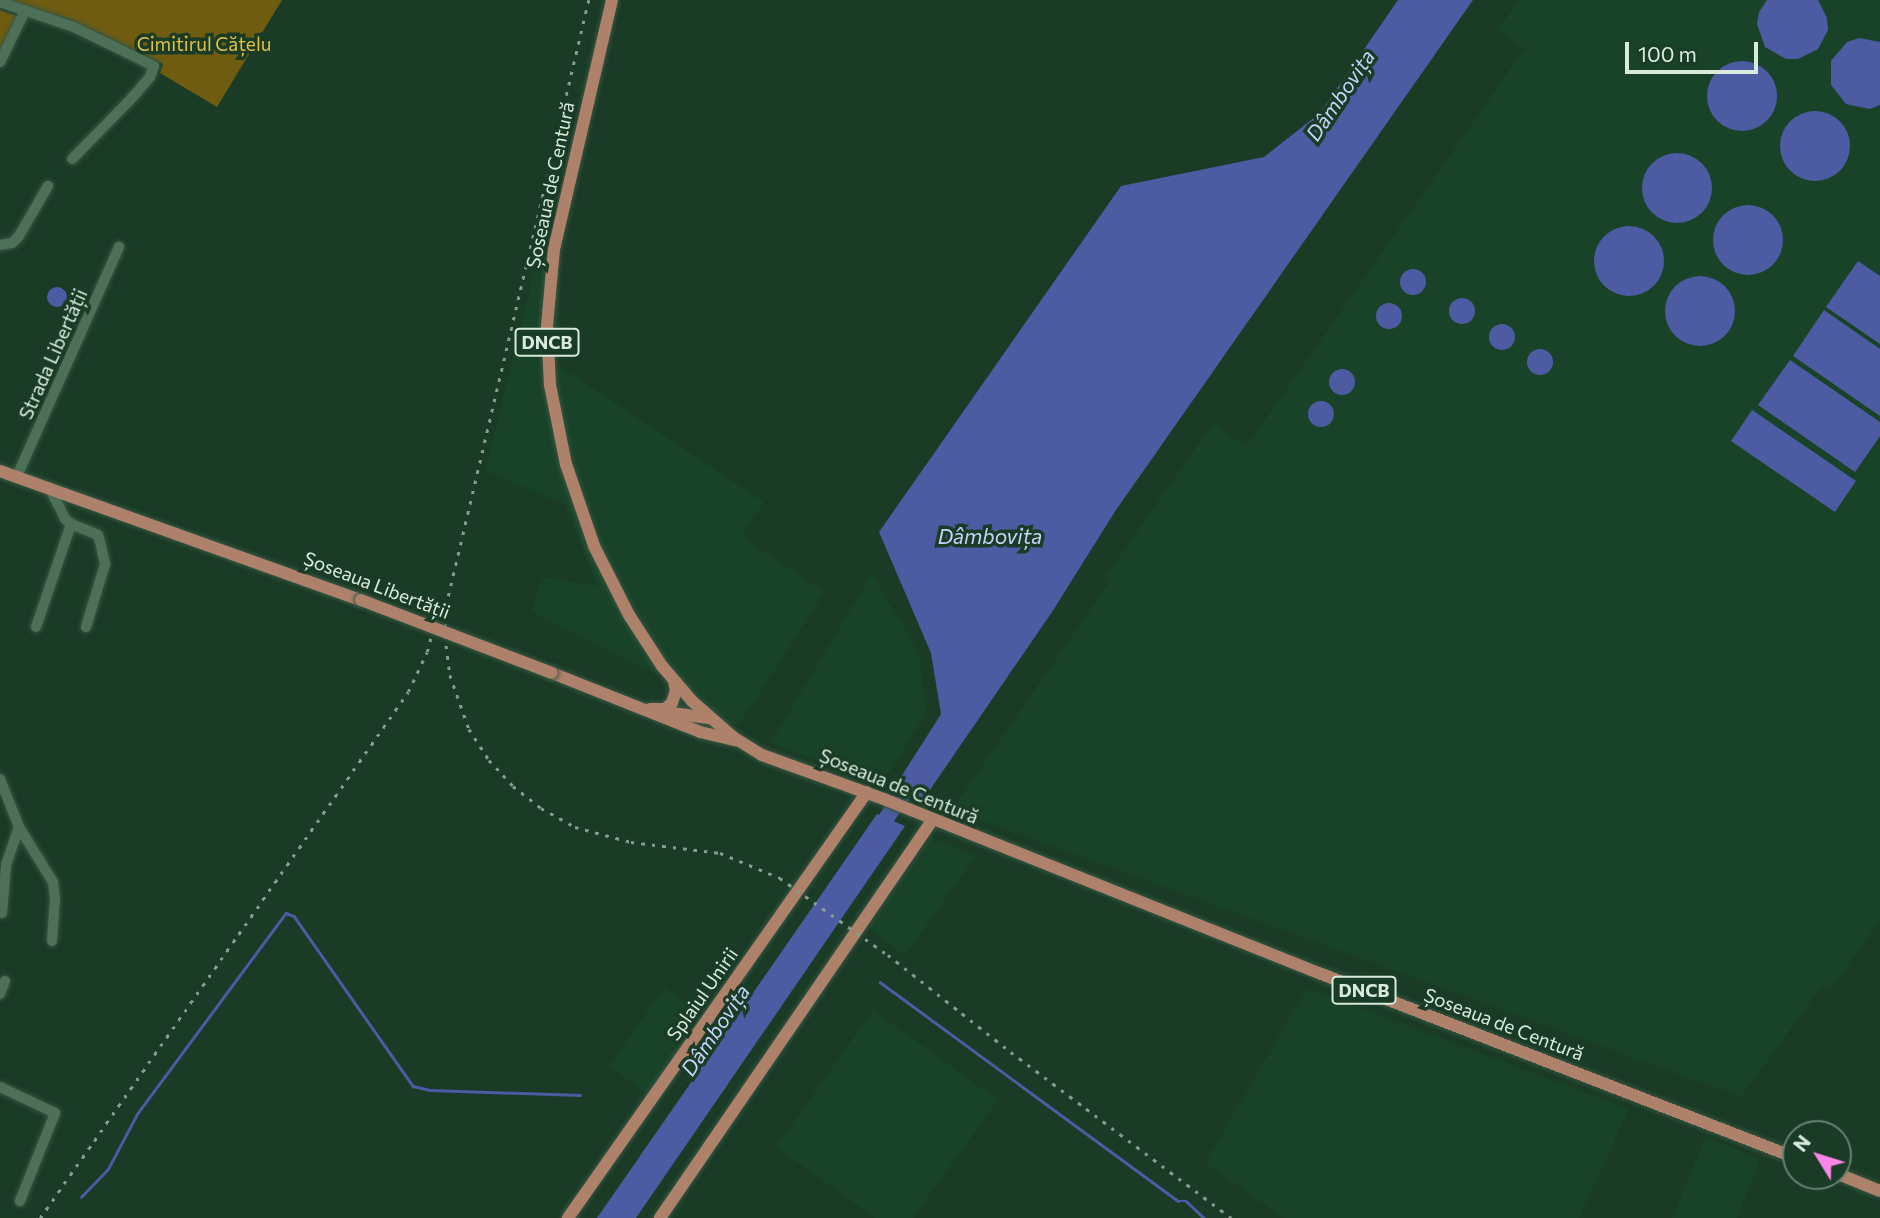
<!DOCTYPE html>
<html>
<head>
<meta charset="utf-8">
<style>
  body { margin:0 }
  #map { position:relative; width:1880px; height:1218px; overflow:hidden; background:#1a3b26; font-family:Commissioner,sans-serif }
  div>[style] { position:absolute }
  .built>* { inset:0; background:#194329 }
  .green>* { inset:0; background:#6f5c10 }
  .water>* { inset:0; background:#4d5ba3 }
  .round { border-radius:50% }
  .stream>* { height:2.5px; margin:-1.25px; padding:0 1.25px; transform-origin:1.25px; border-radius:1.25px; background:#4d5ba3 }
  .river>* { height:16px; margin:-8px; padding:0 8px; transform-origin:8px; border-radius:8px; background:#4d5ba3 }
  .roads { filter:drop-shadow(0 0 2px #395644) drop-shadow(0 0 2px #395644) }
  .minor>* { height:10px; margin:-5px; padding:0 5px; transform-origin:5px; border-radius:5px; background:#4e7058 }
  .major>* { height:12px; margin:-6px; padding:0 6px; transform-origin:6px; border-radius:6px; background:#ae816b }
  .rail>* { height:2.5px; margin-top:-1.25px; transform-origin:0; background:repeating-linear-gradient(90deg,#859d8c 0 3.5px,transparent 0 10.5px) }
  .bridges { filter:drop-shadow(0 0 2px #395644) drop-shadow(0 0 2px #395644) }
  .major-bridge>* { height:12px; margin:-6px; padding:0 6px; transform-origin:6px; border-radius:6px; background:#ae816b }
  span { translate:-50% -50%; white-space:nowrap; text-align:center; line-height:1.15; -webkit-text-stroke:7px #1a3b26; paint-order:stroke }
  .shield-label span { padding:2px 5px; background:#1a3b26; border:2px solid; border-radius:5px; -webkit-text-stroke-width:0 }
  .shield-label { font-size:18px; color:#d9ebdd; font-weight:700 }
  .park-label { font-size:19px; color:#e3c140 }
  .street-label { font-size:19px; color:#d9ebdd }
  .water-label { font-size:21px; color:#c8d3fc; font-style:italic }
  .north { position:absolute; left:1782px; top:1120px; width:70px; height:70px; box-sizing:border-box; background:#1a3b26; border:2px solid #66816f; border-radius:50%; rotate:308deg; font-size:19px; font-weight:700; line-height:28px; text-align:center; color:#d9ebdd }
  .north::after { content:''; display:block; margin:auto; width:24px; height:32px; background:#fa87e7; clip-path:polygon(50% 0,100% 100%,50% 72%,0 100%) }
  .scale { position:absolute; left:1625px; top:42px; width:133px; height:32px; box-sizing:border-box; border:4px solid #d9ebdd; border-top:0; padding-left:9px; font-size:21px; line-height:24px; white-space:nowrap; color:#d9ebdd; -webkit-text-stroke:5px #1a3b26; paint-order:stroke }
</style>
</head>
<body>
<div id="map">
  <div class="built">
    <div style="clip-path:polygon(1519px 0,1880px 0,1880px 920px,1830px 991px,1822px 986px,1741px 1097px,961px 813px,957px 802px,1110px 581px,1105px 577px,1213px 423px,1246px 447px,1524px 49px,1498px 30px)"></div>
    <div style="clip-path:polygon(535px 267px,560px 273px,559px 366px,764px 502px,741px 536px,825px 592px,738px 726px,721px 718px,669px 667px,655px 674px,531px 611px,542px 577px,597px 586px,564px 504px,485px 471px)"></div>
    <div style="clip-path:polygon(872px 573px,919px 654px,926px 713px,882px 784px,770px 743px)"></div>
    <div style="clip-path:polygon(931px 837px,976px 856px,905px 956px,868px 928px)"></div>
    <div style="clip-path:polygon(664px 988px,705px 1012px,648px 1094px,609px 1066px)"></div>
    <div style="clip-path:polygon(1307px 988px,1629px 1109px,1579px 1218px,1284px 1218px,1205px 1163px)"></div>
    <div style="clip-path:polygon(873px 1010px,998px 1100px,913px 1218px,875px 1218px,776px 1147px)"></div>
    <div style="clip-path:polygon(1706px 1136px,1760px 1160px,1737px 1218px,1672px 1218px)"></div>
  </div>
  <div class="green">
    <div style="clip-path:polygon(7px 0,282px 0,217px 107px,160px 73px,163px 64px,74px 21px)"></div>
    <div style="clip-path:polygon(0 10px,20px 17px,0 57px)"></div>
  </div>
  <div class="water">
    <div style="clip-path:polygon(1398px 0,1473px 0,1116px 510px,1052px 612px,923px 800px,894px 788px,941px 714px,931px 653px,879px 532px,1121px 186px,1264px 157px,1320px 113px)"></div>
    <div style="clip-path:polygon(1767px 0,1818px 0,1827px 18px,1828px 30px,1818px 49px,1798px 59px,1786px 59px,1765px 47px,1757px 24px,1759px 12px)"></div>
    <div style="clip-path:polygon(1859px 38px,1880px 42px,1880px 105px,1870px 109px,1846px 104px,1831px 85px,1831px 61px,1847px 42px)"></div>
    <div class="round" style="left:1707px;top:61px;width:70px;height:70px"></div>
    <div class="round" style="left:1780px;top:111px;width:70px;height:70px"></div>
    <div class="round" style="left:1642px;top:153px;width:70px;height:70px"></div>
    <div class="round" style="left:1713px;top:205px;width:70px;height:70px"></div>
    <div class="round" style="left:1594px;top:226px;width:70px;height:70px"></div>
    <div style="clip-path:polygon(1858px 261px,1880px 276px,1880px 344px,1826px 307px)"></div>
    <div class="round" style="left:1400px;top:269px;width:26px;height:26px"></div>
    <div class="round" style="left:1665px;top:276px;width:70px;height:70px"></div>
    <div class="round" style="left:47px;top:287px;width:20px;height:20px"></div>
    <div class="round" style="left:1449px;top:298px;width:26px;height:26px"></div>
    <div class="round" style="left:1376px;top:303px;width:26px;height:26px"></div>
    <div style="clip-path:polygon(1824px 310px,1880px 349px,1880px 416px,1793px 356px)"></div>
    <div class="round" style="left:1489px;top:324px;width:26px;height:26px"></div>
    <div class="round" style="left:1527px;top:349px;width:26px;height:26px"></div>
    <div style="clip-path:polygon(1790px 360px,1880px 422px,1880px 436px,1855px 472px,1758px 405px)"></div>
    <div class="round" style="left:1329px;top:369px;width:26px;height:26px"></div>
    <div class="round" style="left:1308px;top:401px;width:26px;height:26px"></div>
    <div style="clip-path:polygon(1752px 410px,1856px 481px,1835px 512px,1731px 441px)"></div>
    <div style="clip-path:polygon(877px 814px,905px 826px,636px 1218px,597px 1218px)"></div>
  </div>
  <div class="stream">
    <div style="left:880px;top:982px;width:370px;rotate:36.3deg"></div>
    <div style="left:1178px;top:1201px;width:8px"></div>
    <div style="left:1186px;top:1201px;width:25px;rotate:43deg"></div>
    <div style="left:81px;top:1197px;width:39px;rotate:-46deg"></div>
    <div style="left:108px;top:1169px;width:62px;rotate:-62.2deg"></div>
    <div style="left:137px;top:1114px;width:250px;rotate:-53.5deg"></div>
    <div style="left:286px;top:913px;width:9px;rotate:21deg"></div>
    <div style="left:294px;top:916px;width:208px;rotate:55deg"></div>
    <div style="left:413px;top:1086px;width:17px;rotate:13deg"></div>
    <div style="left:430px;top:1090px;width:150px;rotate:1.9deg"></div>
  </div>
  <div class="river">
    <div style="left:875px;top:835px;width:71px;rotate:-55.9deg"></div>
  </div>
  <div class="roads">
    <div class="minor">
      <div style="left:0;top:2px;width:78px;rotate:18.7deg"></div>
      <div style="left:74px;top:27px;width:89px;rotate:26deg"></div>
      <div style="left:154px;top:66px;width:12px;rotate:110deg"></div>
      <div style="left:150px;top:77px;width:29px;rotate:131deg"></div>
      <div style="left:131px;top:99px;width:84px;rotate:134.5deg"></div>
      <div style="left:0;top:62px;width:57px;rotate:-63.9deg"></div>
      <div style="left:0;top:245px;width:12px;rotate:-9deg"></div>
      <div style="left:12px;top:243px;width:10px;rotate:-45deg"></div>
      <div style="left:19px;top:236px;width:58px;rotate:-59.9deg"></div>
      <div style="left:17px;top:476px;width:251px;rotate:-66deg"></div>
      <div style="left:49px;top:487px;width:36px;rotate:63deg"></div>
      <div style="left:65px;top:519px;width:8px;rotate:40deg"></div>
      <div style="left:71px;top:524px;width:29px;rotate:22deg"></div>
      <div style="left:98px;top:535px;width:7px;rotate:74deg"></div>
      <div style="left:100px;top:542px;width:23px;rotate:77deg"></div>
      <div style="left:105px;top:564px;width:66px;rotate:106.8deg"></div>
      <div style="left:36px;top:627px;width:109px;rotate:-71.2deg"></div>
      <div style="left:0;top:779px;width:52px;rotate:68.4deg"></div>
      <div style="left:19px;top:827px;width:65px;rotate:58.3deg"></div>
      <div style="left:53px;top:882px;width:16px;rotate:83deg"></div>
      <div style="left:55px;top:898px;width:43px;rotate:94deg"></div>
      <div style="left:2px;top:913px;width:48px;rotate:-85.2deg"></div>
      <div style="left:6px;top:865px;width:40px;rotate:-71.1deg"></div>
      <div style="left:0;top:994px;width:14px;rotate:-69deg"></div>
      <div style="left:0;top:1087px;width:61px;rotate:25.3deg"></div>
      <div style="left:55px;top:1113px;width:95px;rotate:111.7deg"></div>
    </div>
    <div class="major">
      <div style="left:612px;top:0;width:256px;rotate:103.1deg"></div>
      <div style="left:554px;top:249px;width:77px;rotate:95.2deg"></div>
      <div style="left:547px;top:326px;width:59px;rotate:87.1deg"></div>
      <div style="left:550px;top:385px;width:81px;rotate:78.6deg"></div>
      <div style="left:566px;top:464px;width:87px;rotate:71.1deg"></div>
      <div style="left:594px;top:546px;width:77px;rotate:63.1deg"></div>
      <div style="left:629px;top:615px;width:61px;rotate:57.1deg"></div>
      <div style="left:662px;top:666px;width:46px;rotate:49.4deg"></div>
      <div style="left:692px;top:701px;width:55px;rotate:41.3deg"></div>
      <div style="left:733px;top:737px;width:34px;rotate:32deg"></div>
      <div style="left:762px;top:755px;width:132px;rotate:19.9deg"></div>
      <div style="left:886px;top:800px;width:466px;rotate:21.8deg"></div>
      <div style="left:1319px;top:973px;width:512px;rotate:21.2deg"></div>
      <div style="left:0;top:471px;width:383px;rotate:19.7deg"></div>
      <div style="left:552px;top:673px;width:159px;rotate:21.7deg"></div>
      <div style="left:700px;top:732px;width:37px;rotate:13deg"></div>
      <div style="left:650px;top:709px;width:15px"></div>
      <div style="left:665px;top:709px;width:9px;rotate:-41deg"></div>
      <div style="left:672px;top:703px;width:13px;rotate:-72deg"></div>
      <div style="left:676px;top:691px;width:10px;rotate:-101deg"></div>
      <div style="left:665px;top:712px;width:44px;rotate:7.8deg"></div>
      <div style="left:1838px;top:1174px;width:45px;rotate:22deg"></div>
      <div style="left:568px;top:1218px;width:520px;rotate:-54.94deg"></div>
      <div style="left:660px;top:1218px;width:483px;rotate:-55.6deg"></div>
    </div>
  </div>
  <div class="rail">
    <div style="left:589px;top:0;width:619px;rotate:103.25deg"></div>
    <div style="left:447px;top:603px;width:32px;rotate:94deg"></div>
    <div style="left:445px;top:635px;width:40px;rotate:82.9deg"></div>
    <div style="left:450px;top:675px;width:57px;rotate:70.6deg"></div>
    <div style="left:469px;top:729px;width:37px;rotate:57deg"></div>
    <div style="left:489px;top:760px;width:35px;rotate:47deg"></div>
    <div style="left:513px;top:786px;width:36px;rotate:38deg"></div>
    <div style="left:541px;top:808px;width:39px;rotate:29deg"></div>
    <div style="left:575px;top:827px;width:58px;rotate:15deg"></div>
    <div style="left:631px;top:842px;width:90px;rotate:7deg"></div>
    <div style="left:720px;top:853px;width:65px;rotate:22.6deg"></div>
    <div style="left:780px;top:878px;width:133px;rotate:35.5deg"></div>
    <div style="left:888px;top:955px;width:157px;rotate:38.3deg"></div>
    <div style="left:1011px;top:1052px;width:276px;rotate:37deg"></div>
    <div style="left:40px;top:1218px;width:642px;rotate:-55.02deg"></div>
    <div style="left:408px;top:692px;width:44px;rotate:-64.6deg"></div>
    <div style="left:427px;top:652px;width:48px;rotate:-75.4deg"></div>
  </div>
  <div class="bridges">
    <div class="major-bridge">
      <div style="left:361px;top:600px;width:204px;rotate:20.9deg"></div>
    </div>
  </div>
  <div class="shield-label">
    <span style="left:547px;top:342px">DNCB</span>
    <span style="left:1364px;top:990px">DNCB</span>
  </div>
  <div class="park-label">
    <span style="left:204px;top:44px">Cimitirul Cățelu</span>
  </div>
  <div class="street-label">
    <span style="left:550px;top:185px;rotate:-78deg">Șoseaua de Centură</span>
    <span style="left:53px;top:354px;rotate:-66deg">Strada Libertății</span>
    <span style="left:377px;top:585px;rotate:21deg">Șoseaua Libertății</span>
    <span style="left:899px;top:786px;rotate:22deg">Șoseaua de Centură</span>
    <span style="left:702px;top:994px;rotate:-55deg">Splaiul Unirii</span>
    <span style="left:1504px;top:1024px;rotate:21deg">Șoseaua de Centură</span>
  </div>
  <div class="water-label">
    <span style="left:1340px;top:95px;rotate:-56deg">Dâmbovița</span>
    <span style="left:990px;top:536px">Dâmbovița</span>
    <span style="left:715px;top:1030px;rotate:-56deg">Dâmbovița</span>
  </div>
  <div class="north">N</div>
  <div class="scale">100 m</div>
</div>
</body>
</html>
